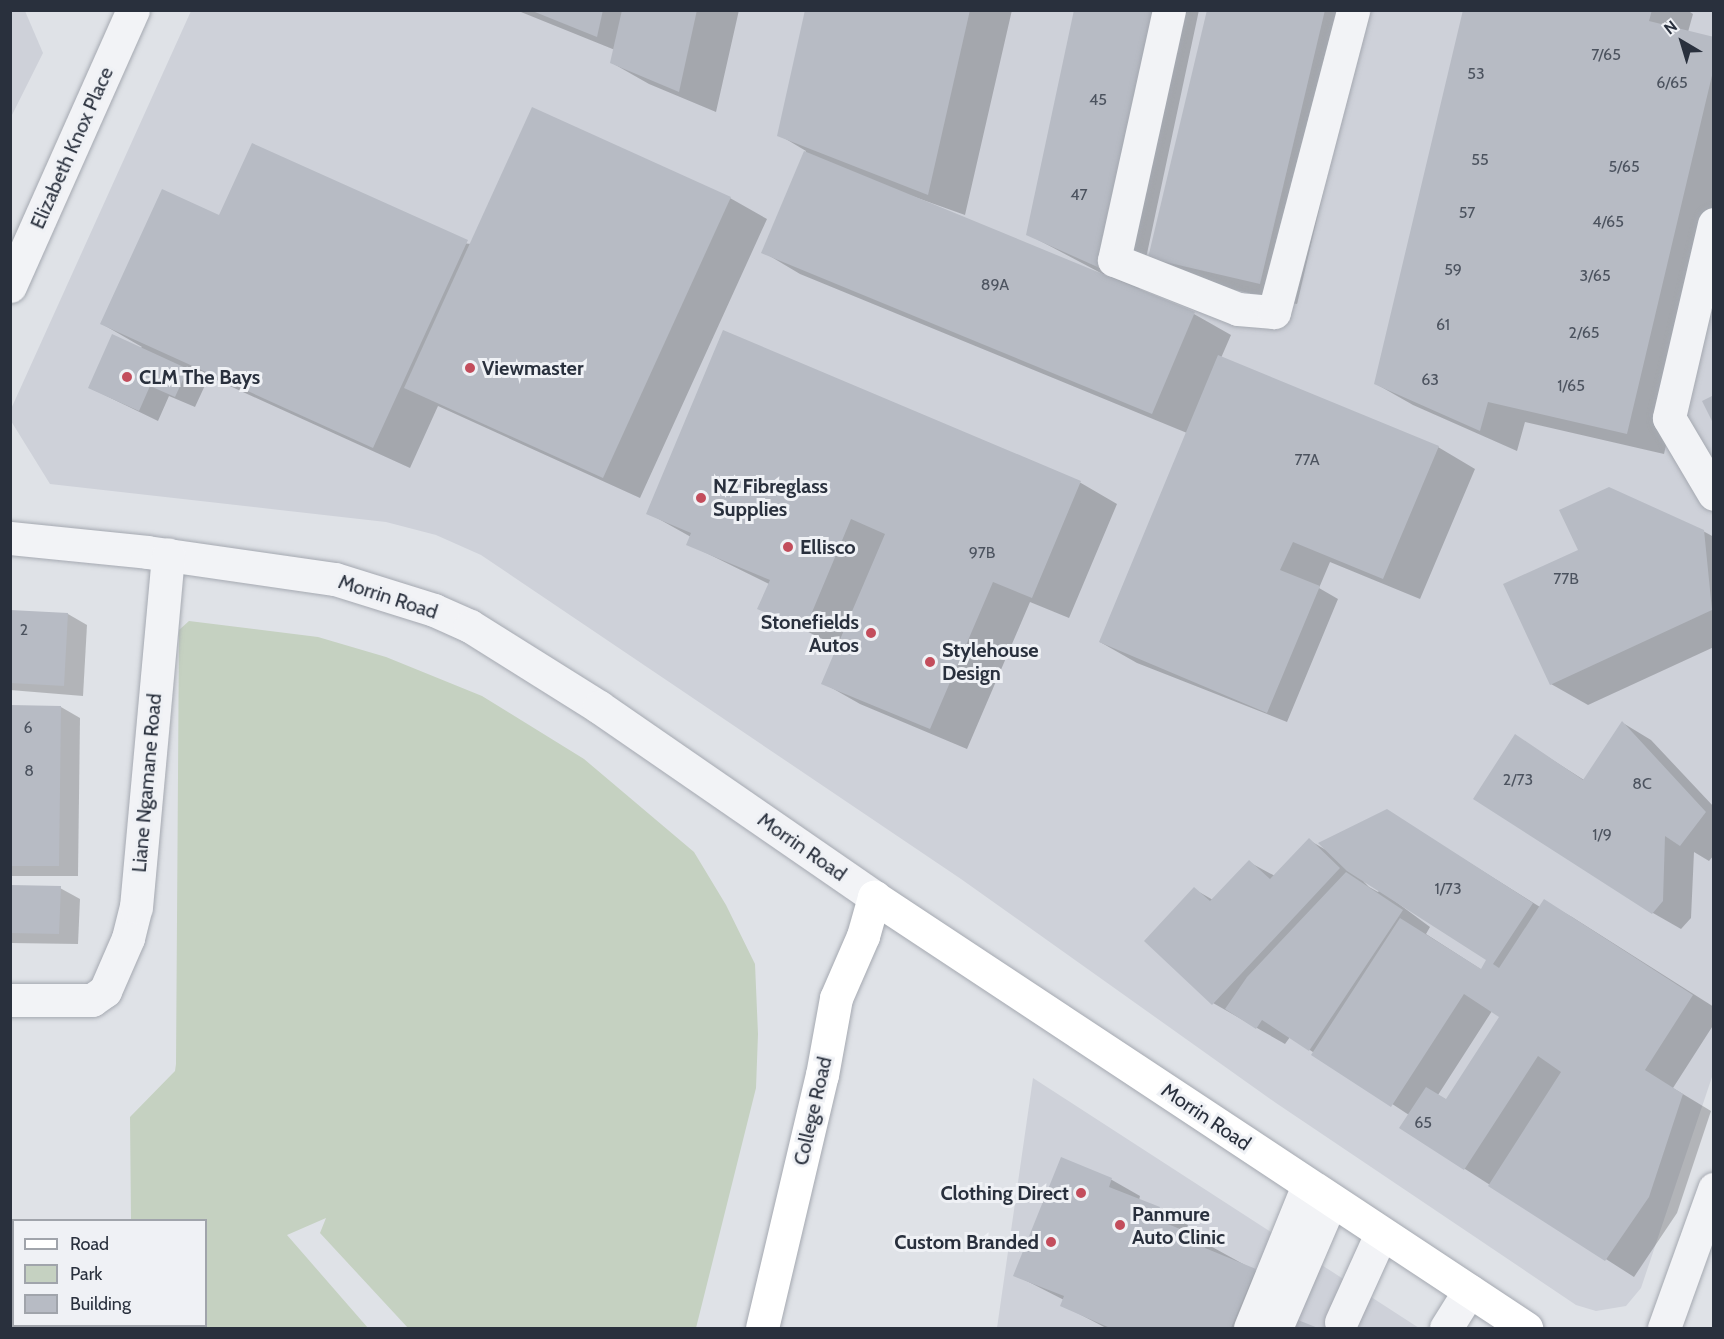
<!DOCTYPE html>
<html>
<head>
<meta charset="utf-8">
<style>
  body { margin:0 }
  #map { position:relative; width:1724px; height:1339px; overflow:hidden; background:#dfe2e7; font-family:Cabin,sans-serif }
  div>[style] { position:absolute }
  .built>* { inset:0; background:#ced1d9 }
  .green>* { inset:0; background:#c5d1c1 }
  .shadow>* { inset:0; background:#0003 }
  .building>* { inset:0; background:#b7bbc4 }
  .roads { filter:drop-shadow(0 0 2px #a5a9b1) drop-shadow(0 0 2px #a5a9b1) }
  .minor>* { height:33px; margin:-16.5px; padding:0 16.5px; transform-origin:16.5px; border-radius:16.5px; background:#f2f3f6 }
  .major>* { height:33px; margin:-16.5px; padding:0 16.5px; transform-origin:16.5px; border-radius:16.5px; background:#fff }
  .dots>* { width:16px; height:16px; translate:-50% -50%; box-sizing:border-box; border:3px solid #eff1f5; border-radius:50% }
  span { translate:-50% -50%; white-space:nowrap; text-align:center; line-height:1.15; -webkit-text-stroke:6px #eff1f5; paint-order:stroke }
  .number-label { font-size:16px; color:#4c535f }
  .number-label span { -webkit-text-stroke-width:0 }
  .street-label { font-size:20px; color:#29303d }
  .poi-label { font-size:20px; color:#29303d; font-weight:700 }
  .left { translate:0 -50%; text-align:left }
  .right { translate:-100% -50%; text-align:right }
  .frame { position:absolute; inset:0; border:12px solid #29303d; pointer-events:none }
  .legend { position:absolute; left:12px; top:1219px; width:195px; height:108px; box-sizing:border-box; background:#eff1f5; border:2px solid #a0a4ab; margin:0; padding:8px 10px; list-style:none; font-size:18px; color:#29303d }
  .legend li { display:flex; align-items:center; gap:12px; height:30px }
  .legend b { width:30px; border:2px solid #a0a4ab }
  .north { position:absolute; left:1652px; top:12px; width:60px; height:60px; -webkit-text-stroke:4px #eff1f5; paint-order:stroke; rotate:322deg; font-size:16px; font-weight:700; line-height:24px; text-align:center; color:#29303d }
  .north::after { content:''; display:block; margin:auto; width:21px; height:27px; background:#29303d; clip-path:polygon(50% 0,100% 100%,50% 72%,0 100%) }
</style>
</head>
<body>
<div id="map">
  <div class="built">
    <div style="clip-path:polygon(11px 10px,25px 11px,43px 53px,11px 117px)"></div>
    <div style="clip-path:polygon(191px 11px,1713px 11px,1713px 1074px,1641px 1288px,1626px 1306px,1596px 1311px,1576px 1305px,1276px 1103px,961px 879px,481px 555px,436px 535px,386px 522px,50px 484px,11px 421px,11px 409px)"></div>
    <div style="clip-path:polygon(1033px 1078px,1402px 1317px,1419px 1328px,997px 1328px)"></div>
  </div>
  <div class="green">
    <div style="clip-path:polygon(189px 621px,318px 637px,386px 657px,482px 696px,584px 759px,694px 852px,726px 905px,755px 964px,758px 1034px,756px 1088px,696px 1328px,408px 1328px,320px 1233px,326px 1218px,287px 1235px,368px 1328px,131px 1328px,206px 1326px,206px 1220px,131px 1220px,130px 1117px,175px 1071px,176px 1064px,179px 630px)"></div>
  </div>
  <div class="shadow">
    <div style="clip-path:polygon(516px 10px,739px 10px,716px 112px,649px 84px,612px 63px,615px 50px)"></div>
    <div style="clip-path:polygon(807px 10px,1012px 10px,965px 215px,895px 190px,1116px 281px,1027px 234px,1075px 10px,1199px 10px,1139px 291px,1194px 314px,1231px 335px,1221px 358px,1438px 447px,1475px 469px,1420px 599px,1330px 562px,1319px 588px,1338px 599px,1287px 722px,1137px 663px,1100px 642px,1187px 433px,800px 274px,763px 252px,806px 151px,779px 135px)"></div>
    <div style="clip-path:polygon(1208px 10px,1366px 10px,1297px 304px,1186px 279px,1150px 257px)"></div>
    <div style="clip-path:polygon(1464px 10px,1687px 10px,1693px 14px,1688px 32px,1714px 38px,1714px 243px,1664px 454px,1525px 422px,1517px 451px,1413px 405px,1376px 384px)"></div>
    <div style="clip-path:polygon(533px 109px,730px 198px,767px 219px,640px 498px,438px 406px,410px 468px,186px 366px,207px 381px,195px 407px,169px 396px,158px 421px,90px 388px,142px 347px,102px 324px,220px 217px,471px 244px)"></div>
    <div style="clip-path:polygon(724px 332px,1081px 483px,1117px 504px,1069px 618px,1030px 602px,967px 749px,860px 704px,823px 683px,839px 647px,759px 608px,769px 584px,688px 544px,691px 537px,648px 513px)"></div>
    <div style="clip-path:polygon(1703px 531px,1714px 537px,1714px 647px,1588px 705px,1551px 684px,1580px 551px)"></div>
    <div style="clip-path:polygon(10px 611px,68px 614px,87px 625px,83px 696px,10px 690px)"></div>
    <div style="clip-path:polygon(10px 707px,61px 707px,80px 718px,78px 876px,10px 876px)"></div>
    <div style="clip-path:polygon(1623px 723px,1651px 740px,1714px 807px,1714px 855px,1709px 861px,1694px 852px,1691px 918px,1681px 929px,1653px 913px,1515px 736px,1584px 780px)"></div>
    <div style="clip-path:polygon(evenodd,1387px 811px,1540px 907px,1544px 901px,1572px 917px,1714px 1007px,1714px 1024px,1673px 1088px,1711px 1111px,1677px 1213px,1634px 1277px,1401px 1128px,1409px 1115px,1290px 1037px,1285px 1044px,1213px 1003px,1194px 889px,1213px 900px,1249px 862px,1275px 876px,1309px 840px,1326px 850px,1387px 811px,1363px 881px,1380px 890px,1378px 892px,1369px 887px,1363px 881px,1387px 811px,1380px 890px,1488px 960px,1482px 970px,1426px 934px,1430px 927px,1380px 890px,1387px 811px,1492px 1011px,1501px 1016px,1447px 1100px,1438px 1095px,1492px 1011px)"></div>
    <div style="clip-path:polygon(10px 886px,60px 888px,80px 899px,78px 944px,10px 943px)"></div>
    <div style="clip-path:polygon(1062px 1159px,1112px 1180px,1140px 1196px,1139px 1200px,1188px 1225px,1185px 1232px,1274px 1281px,1255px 1328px,1106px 1328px,1062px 1305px,1064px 1300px,1015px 1275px)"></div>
  </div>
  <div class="building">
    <div style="clip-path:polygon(530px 10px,603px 10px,597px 37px)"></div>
    <div style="clip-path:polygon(622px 10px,697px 10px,679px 92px,610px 63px)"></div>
    <div style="clip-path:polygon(805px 10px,970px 10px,928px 195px,777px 136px)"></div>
    <div style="clip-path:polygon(1074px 10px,1158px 10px,1102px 269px,1026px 235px)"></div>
    <div style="clip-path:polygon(1207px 10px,1325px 10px,1260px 284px,1148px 258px)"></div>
    <div style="clip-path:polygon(1463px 10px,1652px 10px,1649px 21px,1714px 37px,1714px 67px,1627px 434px,1488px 402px,1480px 431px,1374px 384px)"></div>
    <div style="clip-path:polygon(532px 107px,731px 197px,603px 478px,404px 388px)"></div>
    <div style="clip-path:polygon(252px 143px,468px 240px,373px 448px,100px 324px,162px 189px,219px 215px)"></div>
    <div style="clip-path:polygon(804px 151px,1195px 312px,1152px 414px,761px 253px)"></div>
    <div style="clip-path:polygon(723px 330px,1081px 481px,1032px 598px,993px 582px,930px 729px,821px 684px,885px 534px,851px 519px,805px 629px,757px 609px,770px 580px,686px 545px,691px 533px,646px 514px)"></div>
    <div style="clip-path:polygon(112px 334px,188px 369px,175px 397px,150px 386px,139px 411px,88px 388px)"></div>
    <div style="clip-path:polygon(1218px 355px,1439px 446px,1383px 579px,1293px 542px,1280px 570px,1320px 586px,1267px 713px,1099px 642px)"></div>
    <div style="clip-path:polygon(1714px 395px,1714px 425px,1702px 401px)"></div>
    <div style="clip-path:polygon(1609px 487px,1704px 530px,1712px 610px,1550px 685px,1503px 584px,1578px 550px,1559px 510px)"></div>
    <div style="clip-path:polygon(10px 610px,68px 613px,64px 686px,10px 683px)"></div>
    <div style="clip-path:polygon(10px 705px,61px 706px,59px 866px,10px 866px)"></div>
    <div style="clip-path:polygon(1622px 721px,1706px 812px,1680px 846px,1665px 836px,1663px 901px,1652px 914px,1473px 799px,1515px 734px,1583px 780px)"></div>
    <div style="clip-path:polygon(1387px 809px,1533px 903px,1493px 964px,1499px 968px,1544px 899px,1693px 995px,1645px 1070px,1683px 1094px,1649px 1197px,1605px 1261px,1488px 1186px,1561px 1072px,1538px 1056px,1464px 1170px,1399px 1128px,1426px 1087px,1446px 1099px,1499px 1017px,1464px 994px,1391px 1107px,1311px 1055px,1400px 918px,1481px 969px,1486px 960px,1347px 871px,1318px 843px)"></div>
    <div style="clip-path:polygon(1309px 838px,1340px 868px,1212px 1005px,1144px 941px,1194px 887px,1210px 901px,1249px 860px,1270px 879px)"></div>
    <div style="clip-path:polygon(1346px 872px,1403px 910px,1309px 1051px,1262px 1020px,1256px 1029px,1225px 1009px,1247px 977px)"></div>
    <div style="clip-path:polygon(10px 885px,61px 886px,59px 934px,10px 933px)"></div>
    <div style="clip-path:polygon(1061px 1157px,1112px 1178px,1109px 1187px,1160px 1207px,1155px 1219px,1208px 1240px,1205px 1248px,1256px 1269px,1231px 1328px,1110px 1328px,1060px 1306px,1064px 1296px,1013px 1276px)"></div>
    <div style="clip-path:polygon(1293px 1318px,1318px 1328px,1288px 1328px)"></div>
  </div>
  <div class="roads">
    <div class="minor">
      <div style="left:1169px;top:10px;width:256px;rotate:102.4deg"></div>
      <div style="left:1114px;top:260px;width:133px;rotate:21.6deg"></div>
      <div style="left:1238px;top:309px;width:36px;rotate:5deg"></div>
      <div style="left:1274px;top:312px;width:312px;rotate:-75.3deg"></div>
      <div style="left:1714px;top:224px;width:199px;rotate:103.1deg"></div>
      <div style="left:1669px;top:418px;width:88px;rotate:59.4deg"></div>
      <div style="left:10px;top:286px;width:302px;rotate:-66deg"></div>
      <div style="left:10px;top:538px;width:138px;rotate:5.8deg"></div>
      <div style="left:147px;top:552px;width:190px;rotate:8.2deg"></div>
      <div style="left:335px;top:579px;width:104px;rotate:17.4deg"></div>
      <div style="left:434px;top:610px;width:39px;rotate:24deg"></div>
      <div style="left:470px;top:626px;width:152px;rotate:32.1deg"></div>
      <div style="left:599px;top:707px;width:334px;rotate:34.6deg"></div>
      <div style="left:10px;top:1000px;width:82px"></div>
      <div style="left:92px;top:1000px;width:16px;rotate:-35deg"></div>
      <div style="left:105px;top:991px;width:58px;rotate:-66.5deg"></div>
      <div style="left:128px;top:938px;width:32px;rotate:-76deg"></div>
      <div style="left:136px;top:907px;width:354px;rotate:-84.8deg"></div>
      <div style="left:1341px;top:1322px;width:97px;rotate:-65.6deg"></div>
      <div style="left:1250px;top:1328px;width:154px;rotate:-67.9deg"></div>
      <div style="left:1276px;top:1328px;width:139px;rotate:-66.7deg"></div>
      <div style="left:1446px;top:1328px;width:44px;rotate:-58.1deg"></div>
      <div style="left:1664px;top:1328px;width:148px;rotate:-70.2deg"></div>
    </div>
    <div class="major">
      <div style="left:762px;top:1328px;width:260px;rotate:-76.7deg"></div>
      <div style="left:822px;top:1075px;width:78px;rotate:-79.7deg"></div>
      <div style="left:836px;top:998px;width:68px;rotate:-66.5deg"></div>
      <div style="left:863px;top:936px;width:41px;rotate:-74.2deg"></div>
      <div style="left:874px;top:897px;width:782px;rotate:33.47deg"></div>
    </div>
  </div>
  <div class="dots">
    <div style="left:470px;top:368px;background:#c34d5c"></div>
    <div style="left:127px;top:377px;background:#c34d5c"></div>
    <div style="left:701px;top:498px;background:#c34d5c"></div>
    <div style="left:788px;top:547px;background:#c34d5c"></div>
    <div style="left:871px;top:633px;background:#c34d5c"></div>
    <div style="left:930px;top:662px;background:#c34d5c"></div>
    <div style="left:1081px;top:1193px;background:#c34d5c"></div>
    <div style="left:1120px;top:1225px;background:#c34d5c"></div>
    <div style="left:1051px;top:1242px;background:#c34d5c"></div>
  </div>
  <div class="number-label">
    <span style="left:1606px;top:55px">7/65</span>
    <span style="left:1476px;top:74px">53</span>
    <span style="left:1672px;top:83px">6/65</span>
    <span style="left:1098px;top:100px">45</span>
    <span style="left:1480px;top:160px">55</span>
    <span style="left:1624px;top:167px">5/65</span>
    <span style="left:1079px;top:195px">47</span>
    <span style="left:1467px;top:213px">57</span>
    <span style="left:1608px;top:222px">4/65</span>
    <span style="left:1453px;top:270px">59</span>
    <span style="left:1595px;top:276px">3/65</span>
    <span style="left:995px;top:285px">89A</span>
    <span style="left:1443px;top:325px">61</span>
    <span style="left:1584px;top:333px">2/65</span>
    <span style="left:1430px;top:380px">63</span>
    <span style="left:1571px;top:386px">1/65</span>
    <span style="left:1307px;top:460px">77A</span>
    <span style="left:982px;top:553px">97B</span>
    <span style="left:1566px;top:579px">77B</span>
    <span style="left:24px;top:630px">2</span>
    <span style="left:28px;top:728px">6</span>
    <span style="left:29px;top:771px">8</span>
    <span style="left:1518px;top:780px">2/73</span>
    <span style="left:1642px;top:784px">8C</span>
    <span style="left:1602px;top:835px">1/9</span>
    <span style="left:1448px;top:889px">1/73</span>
    <span style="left:1423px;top:1123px">65</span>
  </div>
  <div class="street-label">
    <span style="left:72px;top:148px;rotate:-66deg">Elizabeth Knox Place</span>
    <span style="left:388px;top:597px;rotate:18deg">Morrin Road</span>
    <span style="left:147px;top:783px;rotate:-85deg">Liane Ngamane Road</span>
    <span style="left:802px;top:847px;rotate:35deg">Morrin Road</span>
    <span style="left:813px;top:1111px;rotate:-77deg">College Road</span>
    <span style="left:1206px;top:1117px;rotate:34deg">Morrin Road</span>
  </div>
  <div class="poi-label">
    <span class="left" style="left:482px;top:368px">Viewmaster</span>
    <span class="left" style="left:139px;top:377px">CLM The Bays</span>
    <span class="left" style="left:713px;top:498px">NZ Fibreglass<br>Supplies</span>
    <span class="left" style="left:800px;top:547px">Ellisco</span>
    <span class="right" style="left:859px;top:634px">Stonefields<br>Autos</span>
    <span class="left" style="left:942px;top:662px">Stylehouse<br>Design</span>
    <span class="right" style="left:1069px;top:1193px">Clothing Direct</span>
    <span class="left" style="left:1132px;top:1226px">Panmure<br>Auto Clinic</span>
    <span class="right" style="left:1039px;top:1242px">Custom Branded</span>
  </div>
  <div class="frame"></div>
  <ul class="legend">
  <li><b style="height:8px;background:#fff"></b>Road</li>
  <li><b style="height:16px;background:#c5d1c1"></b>Park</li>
  <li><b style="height:16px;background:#b7bbc4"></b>Building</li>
  </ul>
  <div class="north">N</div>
</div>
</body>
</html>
